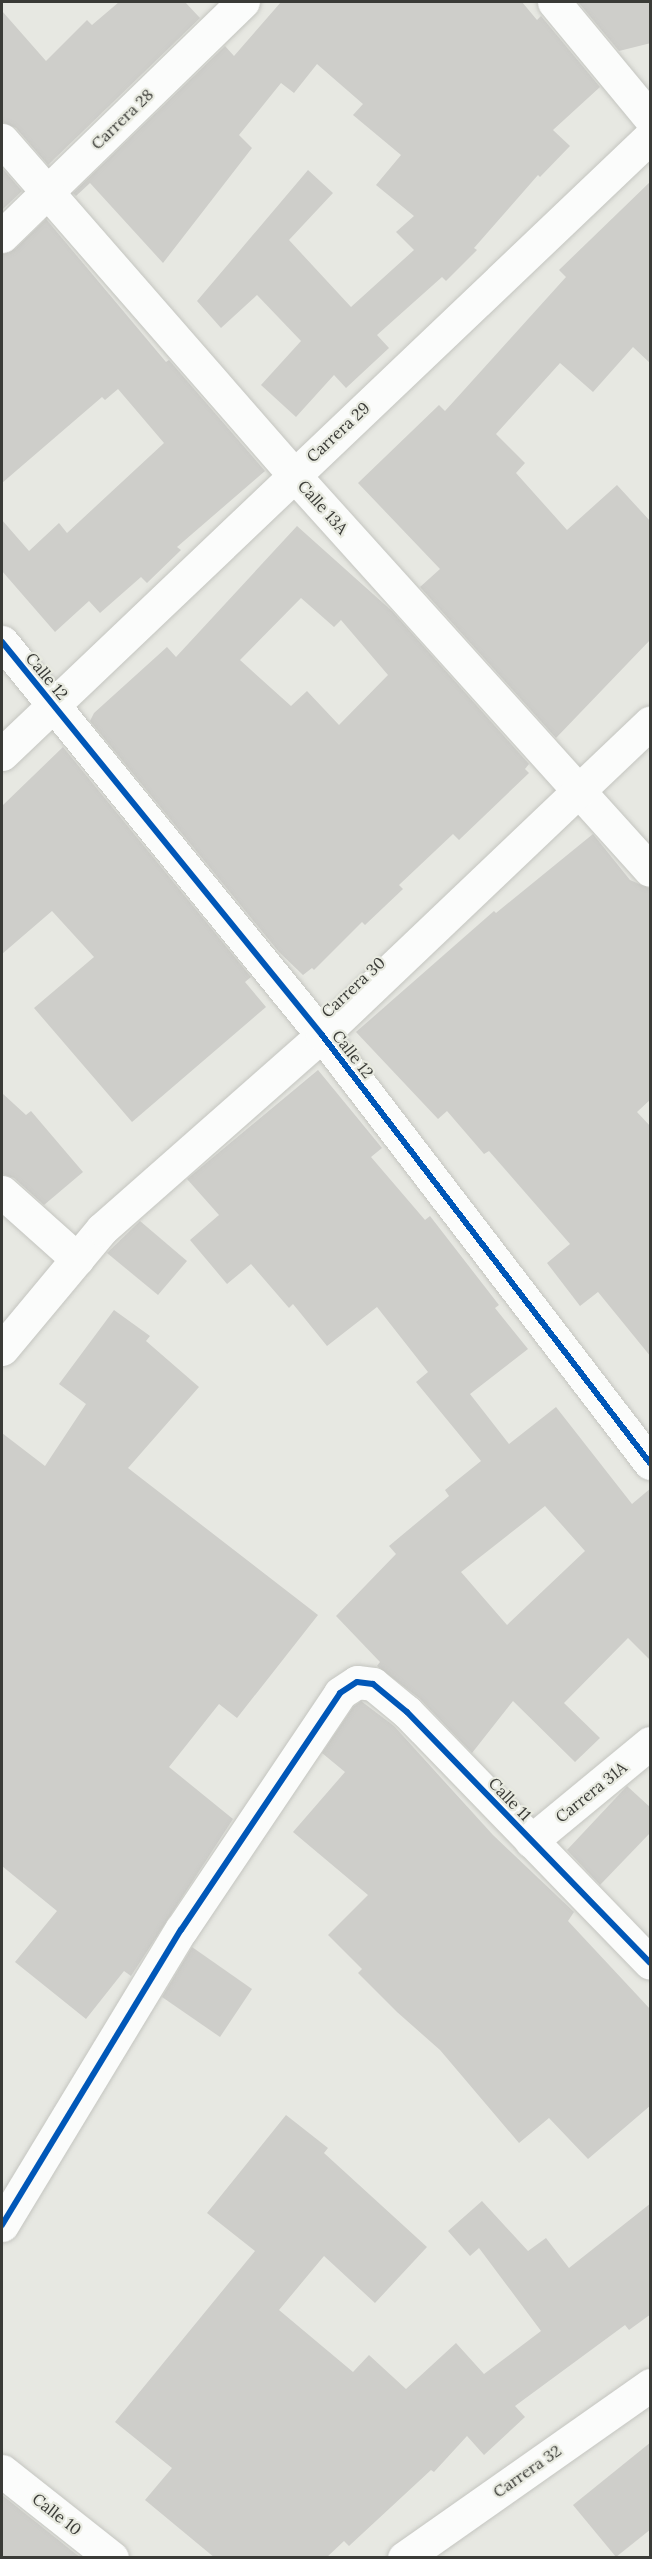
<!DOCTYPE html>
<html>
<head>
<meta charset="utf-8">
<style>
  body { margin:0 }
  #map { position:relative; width:652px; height:2559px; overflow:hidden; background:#e7e8e2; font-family:Lora,serif }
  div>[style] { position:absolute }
  .building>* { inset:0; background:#cececa }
  .roads { filter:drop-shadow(0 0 2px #c4c5c0) drop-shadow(0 0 2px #c4c5c0) }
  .street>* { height:33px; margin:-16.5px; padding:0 16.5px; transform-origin:16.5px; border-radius:16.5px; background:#fbfcfb }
  .secondary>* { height:33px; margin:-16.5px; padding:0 16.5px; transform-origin:16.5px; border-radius:16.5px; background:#fbfcfb }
  .cycleway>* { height:6px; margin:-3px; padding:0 3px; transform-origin:3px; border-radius:3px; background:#0057b8 }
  span { translate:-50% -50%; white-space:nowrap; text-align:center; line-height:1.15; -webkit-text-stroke:4.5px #e8eae0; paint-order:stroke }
  .street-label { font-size:16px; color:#3a3b37 }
  .frame { position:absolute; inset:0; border:3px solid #3a3b37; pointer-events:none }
</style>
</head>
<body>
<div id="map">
  <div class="building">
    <div style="clip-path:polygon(119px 2px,185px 2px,200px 18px,48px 165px,16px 128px,2px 122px,2px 11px,46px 61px,87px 20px,92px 25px)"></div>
    <div style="clip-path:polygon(281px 2px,522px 2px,537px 20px,541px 16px,600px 87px,553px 130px,570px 146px,540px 177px,538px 175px,474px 248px,477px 250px,446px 281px,442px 277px,377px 335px,389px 348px,346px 388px,334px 375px,296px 417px,261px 385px,301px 341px,257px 295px,221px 328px,197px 301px,308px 170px,333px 193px,289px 240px,351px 307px,414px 250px,396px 232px,414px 216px,376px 185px,401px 155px,353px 115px,363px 104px,317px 64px,294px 93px,281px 83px,239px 135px,252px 148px,163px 263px,90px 183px,76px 196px,73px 193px,225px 46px,234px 56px)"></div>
    <div style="clip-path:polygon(578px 2px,651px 2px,651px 43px,619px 51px)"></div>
    <div style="clip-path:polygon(2px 168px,22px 191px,2px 210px)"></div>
    <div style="clip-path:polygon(651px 181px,651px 364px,633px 347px,593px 392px,560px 363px,496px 434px,525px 463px,516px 473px,567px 530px,617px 485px,651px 522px,651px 639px,556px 738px,420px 587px,440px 569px,358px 483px,439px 405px,445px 411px,566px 277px,559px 270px)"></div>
    <div style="clip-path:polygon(46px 219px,166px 362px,169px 360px,265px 471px,177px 547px,181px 550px,147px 583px,141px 577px,100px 613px,89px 601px,55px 632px,2px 571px,2px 520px,29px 551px,59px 523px,67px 533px,164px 443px,118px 389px,105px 400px,102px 397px,2px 483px,2px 254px,15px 249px)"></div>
    <div style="clip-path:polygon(evenodd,297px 526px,392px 611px,529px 764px,525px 769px,529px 773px,459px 840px,453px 834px,399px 885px,403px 889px,365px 925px,362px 922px,314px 970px,312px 968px,303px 975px,279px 952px,90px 721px,94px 713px,167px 647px,176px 657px,297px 526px,301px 598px,334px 627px,341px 620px,388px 675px,339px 725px,307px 691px,291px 706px,240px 660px,301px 598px)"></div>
    <div style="clip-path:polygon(63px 747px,251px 977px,245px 982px,266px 1007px,132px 1122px,34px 1008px,94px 957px,52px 911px,2px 954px,2px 806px)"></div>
    <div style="clip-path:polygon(593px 834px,630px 880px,651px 889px,651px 1099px,637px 1112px,651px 1127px,651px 1357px,598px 1292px,580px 1306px,547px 1263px,570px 1244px,489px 1151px,484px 1154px,447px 1111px,438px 1119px,356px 1032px,494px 911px,496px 913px)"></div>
    <div style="clip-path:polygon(evenodd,318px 1070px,382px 1148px,371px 1157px,425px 1220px,430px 1216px,499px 1305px,495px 1308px,528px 1349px,470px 1394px,509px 1444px,556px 1407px,632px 1504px,651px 1488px,651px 1661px,628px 1638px,564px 1703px,600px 1738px,575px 1762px,513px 1701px,472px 1753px,419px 1698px,377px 1666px,380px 1662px,336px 1616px,396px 1554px,389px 1546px,449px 1496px,445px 1490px,481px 1461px,416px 1382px,428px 1372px,377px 1307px,327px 1346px,293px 1304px,289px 1308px,251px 1264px,227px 1284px,190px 1240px,219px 1215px,187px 1179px,318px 1070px,545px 1506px,585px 1551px,507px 1625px,461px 1572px,545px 1506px)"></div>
    <div style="clip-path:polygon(2px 1093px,26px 1115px,31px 1111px,83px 1172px,44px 1205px,14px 1178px,2px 1174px)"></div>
    <div style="clip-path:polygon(140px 1221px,187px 1261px,158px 1295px,107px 1253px)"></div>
    <div style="clip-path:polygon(114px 1310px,150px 1336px,146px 1341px,199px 1387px,128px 1468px,318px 1615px,237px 1718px,219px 1704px,169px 1767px,233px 1819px,131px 1976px,124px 1971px,86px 2019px,15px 1962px,57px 1911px,2px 1866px,2px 1433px,45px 1466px,86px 1404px,59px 1384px)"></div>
    <div style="clip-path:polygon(361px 1701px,394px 1726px,493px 1835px,574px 1912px,568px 1921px,651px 2010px,651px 2105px,588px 2159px,549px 2118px,519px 2143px,440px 2050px,397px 2012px,358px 1973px,362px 1969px,328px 1935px,368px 1895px,293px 1832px,345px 1772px,322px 1753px,353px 1707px)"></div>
    <div style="clip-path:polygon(627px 1786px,651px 1808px,651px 1832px,600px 1885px,567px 1850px)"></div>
    <div style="clip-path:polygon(192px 1947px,252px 1989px,220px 2037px,162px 1997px)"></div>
    <div style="clip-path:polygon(286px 2115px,328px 2148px,324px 2153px,427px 2247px,375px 2303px,324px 2256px,279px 2310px,353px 2372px,369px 2355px,406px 2389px,456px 2343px,484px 2374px,541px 2331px,479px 2248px,470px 2256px,448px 2231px,482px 2201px,528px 2251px,546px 2238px,569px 2268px,651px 2203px,651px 2314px,629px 2330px,625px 2325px,515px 2406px,525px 2417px,484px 2455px,467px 2436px,434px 2472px,431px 2470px,349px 2546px,344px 2541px,326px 2558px,215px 2558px,145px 2500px,172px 2468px,115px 2422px,255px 2251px,207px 2213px)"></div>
    <div style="clip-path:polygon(651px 2442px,651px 2529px,616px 2557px,573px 2505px)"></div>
    <div style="clip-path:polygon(2px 2495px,81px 2558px,2px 2558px)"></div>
  </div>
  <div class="roads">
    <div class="street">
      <div style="left:554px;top:2px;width:151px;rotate:50.4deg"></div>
      <div style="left:2px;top:236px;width:336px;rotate:-44.2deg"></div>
      <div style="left:2px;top:642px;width:507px;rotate:50.85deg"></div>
      <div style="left:322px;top:1035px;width:539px;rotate:52.54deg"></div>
      <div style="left:2px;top:754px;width:895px;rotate:-43.6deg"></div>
      <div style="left:2px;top:1192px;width:101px;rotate:41.8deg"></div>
      <div style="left:531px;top:1841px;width:154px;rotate:-39.5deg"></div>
      <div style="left:2px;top:2225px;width:345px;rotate:-58.8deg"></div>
      <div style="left:181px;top:1930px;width:285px;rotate:-56.1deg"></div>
      <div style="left:340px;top:1693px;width:20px;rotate:-33deg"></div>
      <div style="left:357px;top:1682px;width:16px;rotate:7deg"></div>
      <div style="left:373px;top:1684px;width:44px;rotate:39.5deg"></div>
      <div style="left:407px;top:1712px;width:349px;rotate:45.9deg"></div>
      <div style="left:404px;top:2558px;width:301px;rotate:-35.1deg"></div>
    </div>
    <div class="secondary">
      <div style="left:2px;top:140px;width:443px;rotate:48.9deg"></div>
      <div style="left:293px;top:474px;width:533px;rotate:47.96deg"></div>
      <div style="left:2px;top:1349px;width:156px;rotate:-50.2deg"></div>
      <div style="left:102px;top:1229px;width:293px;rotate:-41.4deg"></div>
      <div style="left:322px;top:1035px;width:453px;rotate:-43.6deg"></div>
      <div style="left:2px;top:2471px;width:140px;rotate:38.3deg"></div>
    </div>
  </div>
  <div class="cycleway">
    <div style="left:2px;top:642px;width:507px;rotate:50.85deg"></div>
    <div style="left:322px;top:1035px;width:539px;rotate:52.54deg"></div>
    <div style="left:2px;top:2225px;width:345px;rotate:-58.8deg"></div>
    <div style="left:181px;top:1930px;width:285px;rotate:-56.1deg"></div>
    <div style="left:340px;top:1693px;width:20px;rotate:-33deg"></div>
    <div style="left:357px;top:1682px;width:16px;rotate:7deg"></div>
    <div style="left:373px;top:1684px;width:44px;rotate:39.5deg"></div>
    <div style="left:407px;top:1712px;width:349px;rotate:45.9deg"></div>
  </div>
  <div class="street-label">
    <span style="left:122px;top:119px;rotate:-44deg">Carrera 28</span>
    <span style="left:338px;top:432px;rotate:-43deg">Carrera 29</span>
    <span style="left:323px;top:507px;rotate:48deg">Calle 13A</span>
    <span style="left:47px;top:676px;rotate:50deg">Calle 12</span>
    <span style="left:353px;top:987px;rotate:-43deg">Carrera 30</span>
    <span style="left:353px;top:1054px;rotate:52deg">Calle 12</span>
    <span style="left:591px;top:1792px;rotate:-39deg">Carrera 31A</span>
    <span style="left:510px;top:1799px;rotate:46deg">Calle 11</span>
    <span style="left:527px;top:2471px;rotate:-35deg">Carrera 32</span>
    <span style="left:57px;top:2514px;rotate:38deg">Calle 10</span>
  </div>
  <div class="frame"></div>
</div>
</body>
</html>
